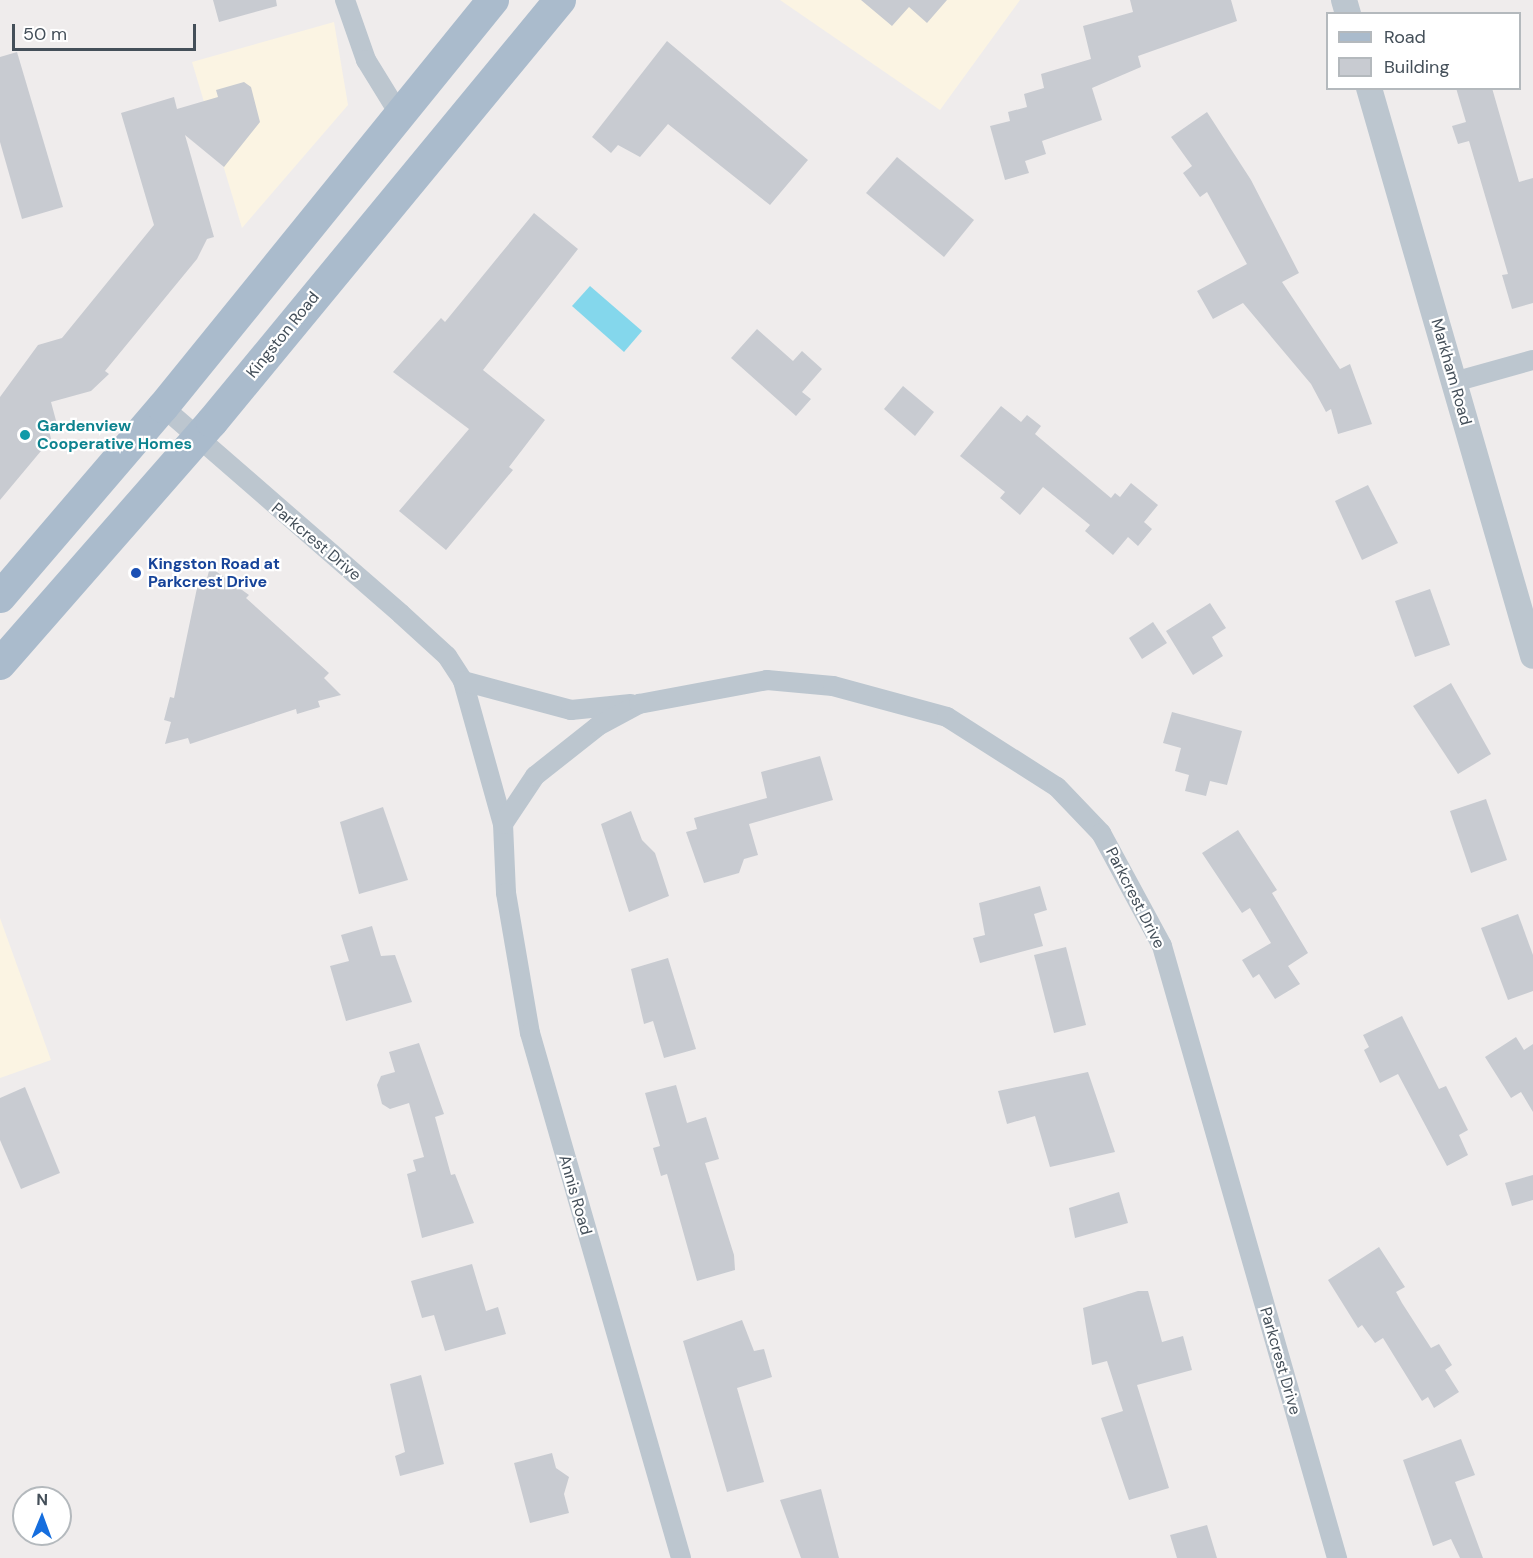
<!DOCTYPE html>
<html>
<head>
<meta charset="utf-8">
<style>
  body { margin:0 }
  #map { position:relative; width:1533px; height:1558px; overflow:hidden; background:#efecec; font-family:"DM Sans",sans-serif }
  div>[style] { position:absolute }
  .commercial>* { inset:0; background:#fbf4e3 }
  .water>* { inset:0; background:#84d7ec }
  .building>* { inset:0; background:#c8cbd1 }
  .minor>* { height:20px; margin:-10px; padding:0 10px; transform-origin:10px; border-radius:10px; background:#bcc6cf }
  .tertiary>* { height:26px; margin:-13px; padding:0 13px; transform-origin:13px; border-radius:13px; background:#bcc6cf }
  .primary>* { height:32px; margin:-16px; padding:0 16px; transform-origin:16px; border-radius:16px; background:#abc }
  .dots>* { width:16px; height:16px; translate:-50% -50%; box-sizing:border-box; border:3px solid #fff; border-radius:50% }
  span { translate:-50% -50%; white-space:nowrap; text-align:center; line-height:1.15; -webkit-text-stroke:4.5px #fff; paint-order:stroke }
  .street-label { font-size:16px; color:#444f59 }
  .culture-label { font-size:16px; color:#0d838f; font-weight:700 }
  .left { translate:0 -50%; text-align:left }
  .transit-label { font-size:16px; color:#164399; font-weight:700 }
  .legend { position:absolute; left:1326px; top:12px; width:195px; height:78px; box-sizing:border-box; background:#fff; border:2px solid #b4b9bd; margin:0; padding:8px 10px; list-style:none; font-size:18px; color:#444f59 }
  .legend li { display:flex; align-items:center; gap:12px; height:30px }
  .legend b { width:30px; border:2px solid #b4b9bd }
  .north { position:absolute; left:12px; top:1486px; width:60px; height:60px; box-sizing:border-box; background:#fff; border:2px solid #b4b9bd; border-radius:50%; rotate:1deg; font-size:16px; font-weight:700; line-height:24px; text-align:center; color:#444f59 }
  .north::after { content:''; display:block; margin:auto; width:21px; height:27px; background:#166ede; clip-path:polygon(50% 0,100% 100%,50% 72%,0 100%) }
  .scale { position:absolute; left:12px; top:24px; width:184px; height:27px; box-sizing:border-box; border:3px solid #444f59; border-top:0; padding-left:8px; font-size:18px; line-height:21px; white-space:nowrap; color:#444f59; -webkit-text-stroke:4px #fff; paint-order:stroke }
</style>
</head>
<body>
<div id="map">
  <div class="commercial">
    <div style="clip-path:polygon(780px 0,1020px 0,940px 110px)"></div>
    <div style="clip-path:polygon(334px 22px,348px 105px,242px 228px,192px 62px)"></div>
    <div style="clip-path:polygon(0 918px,51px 1060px,0 1078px)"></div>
  </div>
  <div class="water">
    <div style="clip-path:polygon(590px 286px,642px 331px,624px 352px,572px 306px)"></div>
  </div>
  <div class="building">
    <div style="clip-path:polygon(213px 0,276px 0,277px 6px,219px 22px)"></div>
    <div style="clip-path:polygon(861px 0,947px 0,927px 23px,909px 7px,892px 26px)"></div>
    <div style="clip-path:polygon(1130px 0,1231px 0,1237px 21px,1138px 56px,1141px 67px,1092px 88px,1102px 120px,1042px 141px,1046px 154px,1025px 161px,1029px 173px,1005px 180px,990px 126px,1010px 121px,1008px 112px,1027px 107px,1024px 94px,1044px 88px,1041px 74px,1091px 59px,1083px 26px,1133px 12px)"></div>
    <div style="clip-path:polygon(667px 41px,808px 160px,770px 205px,668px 124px,640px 157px,618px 145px,611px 153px,592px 137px)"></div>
    <div style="clip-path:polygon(17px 52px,63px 207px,22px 219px,0 142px,0 57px)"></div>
    <div style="clip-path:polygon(244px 82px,251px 87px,260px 122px,224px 167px,185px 135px,214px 237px,207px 239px,197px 259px,105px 371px,109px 374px,91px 391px,51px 402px,58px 428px,49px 430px,51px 439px,0 500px,0 397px,38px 345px,62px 338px,154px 225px,121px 113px,174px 97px,177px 109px,218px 97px,216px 90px)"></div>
    <div style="clip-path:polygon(1456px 88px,1492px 88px,1519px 182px,1533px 178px,1533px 303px,1512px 309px,1502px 275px,1508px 274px,1469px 141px,1458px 144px,1452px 126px,1466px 122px)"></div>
    <div style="clip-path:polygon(1207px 112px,1251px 180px,1299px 273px,1282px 282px,1340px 369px,1350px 364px,1372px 424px,1338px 434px,1331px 409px,1326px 412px,1311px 384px,1243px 303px,1213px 319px,1197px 291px,1247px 264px,1207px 192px,1200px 197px,1183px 173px,1192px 166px,1171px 137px)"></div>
    <div style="clip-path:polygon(897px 157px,974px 220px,944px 257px,866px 193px)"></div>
    <div style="clip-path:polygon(534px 213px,578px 249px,483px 370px,545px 420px,509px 467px,513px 470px,446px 550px,399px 511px,469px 429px,393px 372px,441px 318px,445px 322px)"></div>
    <div style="clip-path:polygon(757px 329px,793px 361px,802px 351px,822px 369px,802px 392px,811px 399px,796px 416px,731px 358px)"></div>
    <div style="clip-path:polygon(903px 386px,934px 412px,915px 436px,884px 409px)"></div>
    <div style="clip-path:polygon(1001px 406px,1021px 422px,1027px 415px,1041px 426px,1035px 434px,1111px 498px,1115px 493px,1120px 497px,1131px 483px,1158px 505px,1144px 522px,1152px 529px,1138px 546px,1128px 537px,1113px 555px,1085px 531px,1090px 525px,1043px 487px,1020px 515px,1000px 498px,1005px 492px,960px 456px)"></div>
    <div style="clip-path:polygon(1368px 485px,1398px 543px,1362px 560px,1335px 501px)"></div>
    <div style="clip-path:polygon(210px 567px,249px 595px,246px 598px,329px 673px,324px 678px,341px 695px,318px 701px,320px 707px,297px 714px,296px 709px,190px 744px,188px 738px,165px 744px,171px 722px,164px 720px,170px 697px,174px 698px,197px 588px,204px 590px)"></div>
    <div style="clip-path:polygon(1430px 589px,1450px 645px,1415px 657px,1395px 601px)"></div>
    <div style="clip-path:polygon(1210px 603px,1226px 628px,1212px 637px,1223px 656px,1193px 675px,1166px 631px)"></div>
    <div style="clip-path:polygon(1153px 622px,1167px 643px,1142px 659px,1129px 638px)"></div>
    <div style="clip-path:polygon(1451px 683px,1491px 754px,1458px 774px,1413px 706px)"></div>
    <div style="clip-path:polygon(1172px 712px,1242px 731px,1227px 785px,1210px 781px,1206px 796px,1185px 791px,1189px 775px,1175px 771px,1181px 748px,1163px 743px)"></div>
    <div style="clip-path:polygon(820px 756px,833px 800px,749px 824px,758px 855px,744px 859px,739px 873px,704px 883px,686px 832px,697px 829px,694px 818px,767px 798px,761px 772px)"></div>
    <div style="clip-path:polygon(1486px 799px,1507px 860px,1471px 873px,1450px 811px)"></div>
    <div style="clip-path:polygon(383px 807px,408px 880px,359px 894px,340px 822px)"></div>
    <div style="clip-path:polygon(631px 811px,642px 840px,655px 853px,669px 896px,629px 912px,601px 824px)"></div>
    <div style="clip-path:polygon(1238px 830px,1277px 890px,1272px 893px,1308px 953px,1288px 966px,1300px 984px,1275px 999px,1259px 974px,1253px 978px,1242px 960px,1271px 943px,1250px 908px,1242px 913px,1202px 853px)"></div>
    <div style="clip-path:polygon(1040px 886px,1047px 910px,1034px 914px,1043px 946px,980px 963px,973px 938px,985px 935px,979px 903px)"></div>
    <div style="clip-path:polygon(1518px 914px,1533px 955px,1533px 991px,1508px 1000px,1481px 928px)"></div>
    <div style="clip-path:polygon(372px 926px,381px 956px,395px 955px,412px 1002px,346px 1021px,330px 966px,349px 961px,341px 935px)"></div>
    <div style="clip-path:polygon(1066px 947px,1086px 1025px,1054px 1033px,1034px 955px)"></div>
    <div style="clip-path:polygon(668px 958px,696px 1049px,664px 1058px,653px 1021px,644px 1024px,631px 969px)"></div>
    <div style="clip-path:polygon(1402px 1016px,1439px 1089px,1446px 1086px,1468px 1130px,1459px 1135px,1468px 1155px,1447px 1166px,1398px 1074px,1380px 1083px,1364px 1050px,1369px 1047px,1363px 1035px)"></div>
    <div style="clip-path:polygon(1516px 1037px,1524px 1050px,1533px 1044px,1533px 1112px,1521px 1092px,1511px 1098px,1485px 1057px)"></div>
    <div style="clip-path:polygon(419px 1043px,444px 1114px,435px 1117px,451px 1175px,455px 1174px,474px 1223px,422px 1238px,407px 1174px,416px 1171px,413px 1160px,424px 1157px,409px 1103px,390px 1109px,382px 1104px,377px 1085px,381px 1076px,395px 1072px,389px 1052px)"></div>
    <div style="clip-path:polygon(1088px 1072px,1115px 1152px,1050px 1167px,1035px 1116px,1007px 1124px,998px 1091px)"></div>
    <div style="clip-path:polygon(676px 1085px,687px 1123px,706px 1117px,719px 1159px,705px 1163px,734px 1255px,735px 1270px,697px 1281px,667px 1174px,661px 1176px,653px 1148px,660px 1146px,645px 1093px)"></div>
    <div style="clip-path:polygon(25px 1087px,60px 1173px,21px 1189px,0 1140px,0 1098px)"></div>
    <div style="clip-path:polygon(1533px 1175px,1533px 1200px,1512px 1206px,1505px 1183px)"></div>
    <div style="clip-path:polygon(1119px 1192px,1128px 1223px,1075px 1238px,1069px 1208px)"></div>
    <div style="clip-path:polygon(1379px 1247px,1405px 1287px,1396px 1292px,1402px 1303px,1431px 1348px,1439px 1344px,1452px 1365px,1445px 1370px,1459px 1392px,1434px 1408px,1428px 1397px,1422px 1401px,1383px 1338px,1375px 1343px,1362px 1325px,1358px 1328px,1328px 1280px)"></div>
    <div style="clip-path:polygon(472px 1264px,486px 1311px,498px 1307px,506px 1334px,445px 1351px,434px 1315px,422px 1318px,411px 1281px)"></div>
    <div style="clip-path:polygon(1138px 1291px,1148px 1291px,1162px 1342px,1183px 1336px,1192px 1370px,1137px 1385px,1169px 1488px,1129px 1500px,1101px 1418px,1123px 1411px,1107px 1361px,1092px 1365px,1083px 1308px)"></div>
    <div style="clip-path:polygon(742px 1320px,754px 1351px,764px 1349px,772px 1377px,737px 1388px,764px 1482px,727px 1492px,683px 1341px)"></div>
    <div style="clip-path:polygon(421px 1375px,444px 1464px,400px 1476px,395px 1456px,405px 1452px,390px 1384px)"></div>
    <div style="clip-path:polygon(1461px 1439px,1475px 1475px,1455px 1482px,1483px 1558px,1460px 1558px,1451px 1539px,1433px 1546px,1403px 1460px)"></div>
    <div style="clip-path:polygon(552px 1453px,556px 1468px,569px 1477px,564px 1494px,569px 1513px,530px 1523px,514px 1463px)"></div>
    <div style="clip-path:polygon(821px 1489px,839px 1558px,801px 1558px,780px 1500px)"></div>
    <div style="clip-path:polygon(1207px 1525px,1217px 1558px,1177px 1558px,1170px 1535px)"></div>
  </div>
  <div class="minor">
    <div style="left:345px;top:0;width:64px;rotate:70.7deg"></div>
    <div style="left:366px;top:60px;width:67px;rotate:58.4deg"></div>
    <div style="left:1454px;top:382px;width:82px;rotate:-15.6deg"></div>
    <div style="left:163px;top:407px;width:315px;rotate:41deg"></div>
    <div style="left:401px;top:614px;width:62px;rotate:42.4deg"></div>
    <div style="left:447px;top:656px;width:30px;rotate:57deg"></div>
    <div style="left:463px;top:681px;width:148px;rotate:74.4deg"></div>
    <div style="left:503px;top:824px;width:69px;rotate:87.5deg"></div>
    <div style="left:506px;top:893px;width:142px;rotate:80.3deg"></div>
    <div style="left:530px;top:1033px;width:546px;rotate:73.95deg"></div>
    <div style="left:463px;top:681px;width:112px;rotate:15deg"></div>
    <div style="left:571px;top:710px;width:60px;rotate:-5.7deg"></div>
    <div style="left:503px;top:824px;width:58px;rotate:-56.3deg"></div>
    <div style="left:535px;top:776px;width:80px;rotate:-38.4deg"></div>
    <div style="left:598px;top:726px;width:47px;rotate:-28.2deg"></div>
    <div style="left:639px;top:704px;width:130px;rotate:-10.6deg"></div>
    <div style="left:767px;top:680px;width:66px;rotate:5.2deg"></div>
    <div style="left:833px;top:686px;width:118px;rotate:15.2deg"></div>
    <div style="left:947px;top:717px;width:130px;rotate:32.5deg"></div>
    <div style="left:1057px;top:787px;width:64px;rotate:46.3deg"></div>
    <div style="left:1101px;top:833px;width:128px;rotate:61.6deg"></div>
    <div style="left:1162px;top:946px;width:637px;rotate:74.04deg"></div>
  </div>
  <div class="tertiary">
    <div style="left:1344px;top:0;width:15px;rotate:74deg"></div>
    <div style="left:1369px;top:88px;width:591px;rotate:73.89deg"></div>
  </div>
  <div class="primary">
    <div style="left:0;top:597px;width:250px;rotate:-49.4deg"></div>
    <div style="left:163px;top:407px;width:524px;rotate:-50.96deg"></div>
    <div style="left:0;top:664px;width:322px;rotate:-48.8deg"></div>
    <div style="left:212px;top:422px;width:547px;rotate:-50.49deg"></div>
  </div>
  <div class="dots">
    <div style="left:25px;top:435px;background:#0f9aa8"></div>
    <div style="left:136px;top:573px;background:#1a4fb4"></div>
  </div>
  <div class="street-label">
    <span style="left:283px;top:335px;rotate:-51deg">Kingston Road</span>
    <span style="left:1451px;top:372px;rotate:74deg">Markham Road</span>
    <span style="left:316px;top:542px;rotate:40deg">Parkcrest Drive</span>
    <span style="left:1135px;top:898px;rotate:63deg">Parkcrest Drive</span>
    <span style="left:575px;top:1195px;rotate:74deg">Annis Road</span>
    <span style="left:1280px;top:1361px;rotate:74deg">Parkcrest Drive</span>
  </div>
  <div class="culture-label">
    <span class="left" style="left:37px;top:435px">Gardenview<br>Cooperative Homes</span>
  </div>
  <div class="transit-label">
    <span class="left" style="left:148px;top:573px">Kingston Road at<br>Parkcrest Drive</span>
  </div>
  <ul class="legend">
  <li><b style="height:8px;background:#abc"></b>Road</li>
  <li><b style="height:16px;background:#c8cbd1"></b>Building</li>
  </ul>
  <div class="north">N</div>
  <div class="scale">50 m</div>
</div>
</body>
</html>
